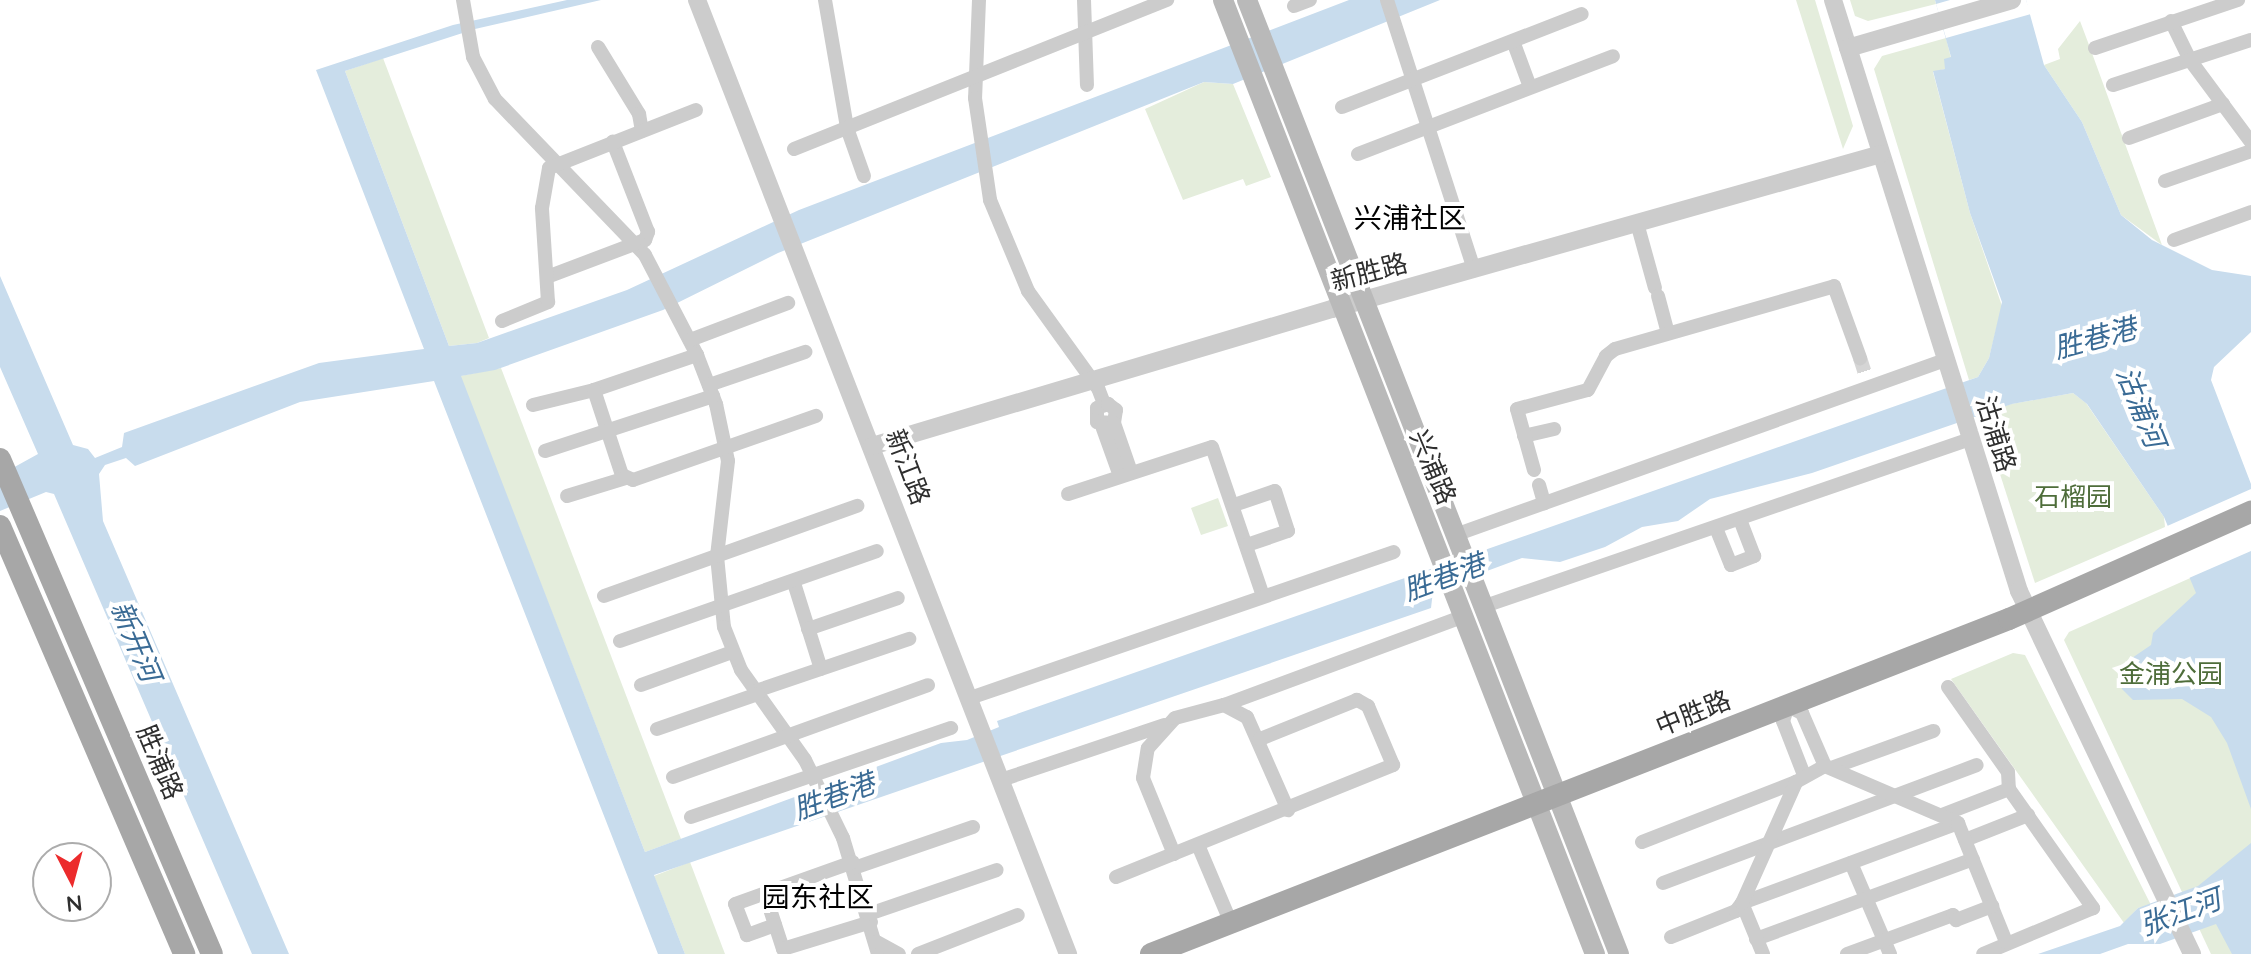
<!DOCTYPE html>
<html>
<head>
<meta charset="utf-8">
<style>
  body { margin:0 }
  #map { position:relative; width:2251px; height:954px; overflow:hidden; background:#fff; font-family:Quicksand,"Noto Sans SC",sans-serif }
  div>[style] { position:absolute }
  .green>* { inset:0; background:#e4eddc }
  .water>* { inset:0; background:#c8dced }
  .pier>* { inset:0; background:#fff }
  .minor-tunnel>* { height:14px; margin-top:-7px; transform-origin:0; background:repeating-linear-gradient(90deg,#d5d5d5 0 14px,transparent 0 21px) }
  .minor>* { height:14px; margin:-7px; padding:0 7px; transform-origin:7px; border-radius:7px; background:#ccc }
  .tertiary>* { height:18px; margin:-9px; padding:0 9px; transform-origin:9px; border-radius:9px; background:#ccc }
  .secondary>* { height:20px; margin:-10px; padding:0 10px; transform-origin:10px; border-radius:10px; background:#b9b9b9 }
  .primary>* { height:22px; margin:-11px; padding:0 11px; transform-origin:11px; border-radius:11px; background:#a7a7a7 }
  span { translate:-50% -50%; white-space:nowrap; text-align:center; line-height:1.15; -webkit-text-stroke:8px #fff; paint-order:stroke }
  .street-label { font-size:26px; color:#2f2f2f }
  .park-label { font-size:26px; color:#4e6d3a }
  .neighbourhood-label { font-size:28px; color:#000 }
  .water-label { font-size:28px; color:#3a6b95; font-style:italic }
  .north { position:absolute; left:32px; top:842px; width:80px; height:80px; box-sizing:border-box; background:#fff; border:2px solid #acacac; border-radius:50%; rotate:174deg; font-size:22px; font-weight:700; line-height:32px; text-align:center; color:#2f2f2f }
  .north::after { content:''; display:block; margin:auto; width:28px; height:36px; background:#ec2b2c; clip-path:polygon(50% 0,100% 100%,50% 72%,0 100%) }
</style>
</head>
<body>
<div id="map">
  <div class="green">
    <div style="clip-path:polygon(1796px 0,1815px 0,1853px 126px,1843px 149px)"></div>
    <div style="clip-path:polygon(1850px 0,1935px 0,1936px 4px,1868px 21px,1855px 16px)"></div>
    <div style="clip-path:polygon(2080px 21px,2089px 45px,2162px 245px,2121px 215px,2082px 122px,2044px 65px,2060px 59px,2058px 49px)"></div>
    <div style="clip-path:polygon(1946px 38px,1951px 58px,1945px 69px,1933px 72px,1970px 213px,2002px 306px,1989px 358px,1978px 377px,1969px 380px,1874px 69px,1882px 56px)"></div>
    <div style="clip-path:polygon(383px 58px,489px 338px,477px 343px,449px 346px,345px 71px)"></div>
    <div style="clip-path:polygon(1204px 82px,1233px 84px,1271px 177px,1246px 186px,1243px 179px,1183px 200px,1145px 109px)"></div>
    <div style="clip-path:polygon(501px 368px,681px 839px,645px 852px,460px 376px)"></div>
    <div style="clip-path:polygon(2073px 393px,2086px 403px,2164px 517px,2165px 527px,2035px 583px,1981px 415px,2011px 404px)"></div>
    <div style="clip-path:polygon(1218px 498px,1228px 526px,1201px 535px,1191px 508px)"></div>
    <div style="clip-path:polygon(2251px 551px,2251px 954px,2211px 954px,2064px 640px,2069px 632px)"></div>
    <div style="clip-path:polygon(2013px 653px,2025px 655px,2151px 905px,2138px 908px,2124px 923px,1951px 679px)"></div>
    <div style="clip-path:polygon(690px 862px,725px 954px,685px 954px,654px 876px)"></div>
  </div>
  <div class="water">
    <div style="clip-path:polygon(567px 0,601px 0,475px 29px,345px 71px,449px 346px,477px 343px,627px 290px,799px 210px,1349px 0,1440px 0,1233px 84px,1204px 82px,778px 253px,663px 310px,495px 370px,461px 376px,645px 852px,941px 743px,967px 740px,999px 727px,997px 721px,1978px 377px,1989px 358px,2002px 302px,1970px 213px,1933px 71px,1945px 69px,1944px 59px,1951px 57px,1935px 0,2026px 0,2044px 65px,2082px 122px,2121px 215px,2152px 240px,2212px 270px,2251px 276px,2251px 332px,2214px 367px,2211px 380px,2251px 484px,2251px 809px,2227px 743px,2211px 717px,2182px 699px,2133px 700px,2122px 689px,2120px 676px,2132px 658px,2151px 645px,2153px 633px,2196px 593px,2164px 517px,2087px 404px,2073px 393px,2012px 404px,1812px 473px,1710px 499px,1678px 521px,1642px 527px,1605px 547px,1560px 562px,1522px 558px,1433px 591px,1431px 608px,654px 875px,685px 954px,658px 954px,434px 381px,300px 402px,135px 466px,126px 458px,105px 465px,99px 474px,103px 521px,289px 954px,252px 954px,54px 494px,46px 492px,0 511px,0 475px,38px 454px,0 367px,0 276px,73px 445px,88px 449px,95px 458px,122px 447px,124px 433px,319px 363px,424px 349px,316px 70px,453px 25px)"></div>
    <div style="clip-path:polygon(2251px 843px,2251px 954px,2232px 954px,2216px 924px,2160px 944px,2128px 944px,2100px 954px,2038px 954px,2120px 926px,2138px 908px,2198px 886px)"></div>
  </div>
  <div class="pier">
    <div style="clip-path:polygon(1950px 0,2026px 0,2031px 14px,1946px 38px,1936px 4px)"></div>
    <div style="clip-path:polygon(2251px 489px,2251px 551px,2189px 578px,2165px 527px)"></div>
  </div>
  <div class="minor-tunnel">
    <div style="left:1860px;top:358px;width:16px;rotate:72deg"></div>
  </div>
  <div class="minor">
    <div style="left:463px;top:0;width:58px;rotate:80deg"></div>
    <div style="left:473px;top:57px;width:47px;rotate:62.4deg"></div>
    <div style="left:495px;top:99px;width:216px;rotate:46.1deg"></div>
    <div style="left:645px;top:255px;width:113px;rotate:62.5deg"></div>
    <div style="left:697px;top:355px;width:53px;rotate:68.8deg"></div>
    <div style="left:716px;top:404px;width:58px;rotate:78.1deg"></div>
    <div style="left:728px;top:461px;width:96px;rotate:96.6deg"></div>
    <div style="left:717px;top:556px;width:71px;rotate:84.4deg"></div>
    <div style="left:724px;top:627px;width:46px;rotate:68.4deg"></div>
    <div style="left:741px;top:670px;width:110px;rotate:54.6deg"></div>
    <div style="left:805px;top:760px;width:87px;rotate:64deg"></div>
    <div style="left:843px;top:838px;width:121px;rotate:73.2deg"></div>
    <div style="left:825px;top:0;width:130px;rotate:80.2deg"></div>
    <div style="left:847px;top:128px;width:51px;rotate:70.5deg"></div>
    <div style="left:979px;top:0;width:98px;rotate:92.3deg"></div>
    <div style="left:975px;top:98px;width:103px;rotate:81.6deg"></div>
    <div style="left:990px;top:200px;width:99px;rotate:67.3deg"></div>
    <div style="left:1028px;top:291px;width:120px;rotate:54.2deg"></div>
    <div style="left:1098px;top:388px;width:17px;rotate:69deg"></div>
    <div style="left:1084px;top:0;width:85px;rotate:88deg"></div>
    <div style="left:1387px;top:0;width:284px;rotate:72.1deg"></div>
    <div style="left:1294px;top:6px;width:17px;rotate:-21deg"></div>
    <div style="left:2171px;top:21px;width:43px;rotate:64deg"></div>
    <div style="left:2190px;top:60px;width:102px;rotate:53.4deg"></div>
    <div style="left:1513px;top:41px;width:49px;rotate:69.7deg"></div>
    <div style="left:598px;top:47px;width:79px;rotate:58.5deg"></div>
    <div style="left:639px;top:114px;width:17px;rotate:80deg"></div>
    <div style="left:2095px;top:48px;width:151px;rotate:-18.6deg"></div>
    <div style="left:2113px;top:85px;width:145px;rotate:-18.1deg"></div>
    <div style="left:1342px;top:107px;width:257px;rotate:-21.2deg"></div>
    <div style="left:2129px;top:138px;width:100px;rotate:-19.9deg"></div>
    <div style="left:794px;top:149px;width:402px;rotate:-21.8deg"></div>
    <div style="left:1358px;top:154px;width:273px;rotate:-21deg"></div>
    <div style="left:2165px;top:181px;width:91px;rotate:-19.2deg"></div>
    <div style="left:1637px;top:223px;width:67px;rotate:74.5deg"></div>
    <div style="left:2174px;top:240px;width:82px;rotate:-20deg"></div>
    <div style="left:547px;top:277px;width:105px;rotate:-20.7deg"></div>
    <div style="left:645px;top:240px;width:9px;rotate:-69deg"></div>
    <div style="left:648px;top:232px;width:97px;rotate:-111.3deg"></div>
    <div style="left:1658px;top:296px;width:38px;rotate:75deg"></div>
    <div style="left:502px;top:321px;width:50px;rotate:-22.4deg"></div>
    <div style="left:548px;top:302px;width:94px;rotate:-93.7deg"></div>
    <div style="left:542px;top:208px;width:41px;rotate:-80.1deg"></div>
    <div style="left:549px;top:168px;width:158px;rotate:-21.5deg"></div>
    <div style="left:690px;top:340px;width:105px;rotate:-20.7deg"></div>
    <div style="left:709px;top:385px;width:102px;rotate:-19deg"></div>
    <div style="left:594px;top:390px;width:109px;rotate:-18.8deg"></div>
    <div style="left:533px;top:405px;width:63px;rotate:-13.8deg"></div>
    <div style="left:594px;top:390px;width:89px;rotate:71.8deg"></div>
    <div style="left:622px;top:475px;width:12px;rotate:24deg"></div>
    <div style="left:633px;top:480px;width:194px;rotate:-19.3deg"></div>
    <div style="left:1114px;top:423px;width:17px;rotate:-177deg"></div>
    <div style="left:1097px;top:422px;width:14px;rotate:-90deg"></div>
    <div style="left:1097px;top:408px;width:12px;rotate:-20deg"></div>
    <div style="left:1108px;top:404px;width:10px;rotate:37deg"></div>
    <div style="left:1116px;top:410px;width:13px;rotate:99deg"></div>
    <div style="left:1114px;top:423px;width:52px;rotate:70.9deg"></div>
    <div style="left:1102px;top:426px;width:53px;rotate:70.2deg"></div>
    <div style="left:1524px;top:436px;width:31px;rotate:-13deg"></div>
    <div style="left:545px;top:451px;width:177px;rotate:-18.1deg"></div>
    <div style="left:1534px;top:470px;width:63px;rotate:-105.6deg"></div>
    <div style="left:1517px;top:409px;width:73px;rotate:-15deg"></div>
    <div style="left:1588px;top:390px;width:38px;rotate:-62deg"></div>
    <div style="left:1606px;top:356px;width:11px;rotate:-38deg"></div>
    <div style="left:1615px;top:349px;width:228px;rotate:-16deg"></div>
    <div style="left:1834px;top:286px;width:77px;rotate:70.1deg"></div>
    <div style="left:1539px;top:485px;width:19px;rotate:74deg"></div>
    <div style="left:1068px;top:494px;width:151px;rotate:-18.1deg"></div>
    <div style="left:1212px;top:447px;width:157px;rotate:71.1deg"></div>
    <div style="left:567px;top:496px;width:62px;rotate:-17deg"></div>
    <div style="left:1234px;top:505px;width:43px;rotate:-18.9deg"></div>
    <div style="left:1275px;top:491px;width:42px;rotate:72deg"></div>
    <div style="left:1288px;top:531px;width:43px;rotate:161.1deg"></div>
    <div style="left:1716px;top:528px;width:40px;rotate:68deg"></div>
    <div style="left:1731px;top:565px;width:25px;rotate:-21deg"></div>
    <div style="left:1754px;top:556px;width:40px;rotate:-111deg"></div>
    <div style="left:1455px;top:535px;width:520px;rotate:-19.65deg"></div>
    <div style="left:794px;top:583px;width:90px;rotate:72.6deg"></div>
    <div style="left:604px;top:596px;width:269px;rotate:-19.6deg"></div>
    <div style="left:1482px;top:607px;width:516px;rotate:-19deg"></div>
    <div style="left:808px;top:629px;width:95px;rotate:-19deg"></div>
    <div style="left:620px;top:641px;width:272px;rotate:-19.3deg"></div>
    <div style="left:641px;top:685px;width:97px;rotate:-19.9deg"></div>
    <div style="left:1948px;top:687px;width:104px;rotate:54.8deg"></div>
    <div style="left:2008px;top:772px;width:17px;rotate:87deg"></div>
    <div style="left:2009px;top:789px;width:146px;rotate:54.8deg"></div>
    <div style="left:2093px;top:908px;width:119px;rotate:157.3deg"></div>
    <div style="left:756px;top:691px;width:162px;rotate:-18.8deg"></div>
    <div style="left:970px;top:698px;width:448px;rotate:-19deg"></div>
    <div style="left:1224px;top:705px;width:256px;rotate:-20.3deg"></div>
    <div style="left:657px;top:729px;width:107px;rotate:-19.1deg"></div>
    <div style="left:1831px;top:768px;width:109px;rotate:-19.9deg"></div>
    <div style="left:1804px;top:775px;width:58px;rotate:-111.3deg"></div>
    <div style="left:1783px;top:721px;width:16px;rotate:-72deg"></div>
    <div style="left:1788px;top:706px;width:16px;rotate:27deg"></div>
    <div style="left:1802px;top:713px;width:58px;rotate:66.5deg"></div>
    <div style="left:673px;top:777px;width:271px;rotate:-19.8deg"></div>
    <div style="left:1001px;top:780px;width:172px;rotate:-18.6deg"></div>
    <div style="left:1942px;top:815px;width:72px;rotate:-21.2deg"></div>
    <div style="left:691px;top:817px;width:275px;rotate:-18.9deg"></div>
    <div style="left:1965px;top:840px;width:68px;rotate:-21.6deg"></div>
    <div style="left:1642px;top:842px;width:165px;rotate:-21.3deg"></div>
    <div style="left:1198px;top:845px;width:85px;rotate:67.1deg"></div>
    <div style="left:1174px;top:854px;width:82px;rotate:-112.2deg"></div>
    <div style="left:1143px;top:778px;width:30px;rotate:-81deg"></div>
    <div style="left:1148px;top:748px;width:40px;rotate:-48deg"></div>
    <div style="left:1175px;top:718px;width:51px;rotate:-14.9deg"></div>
    <div style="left:1224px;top:705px;width:26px;rotate:28deg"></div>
    <div style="left:1247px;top:717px;width:102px;rotate:66.2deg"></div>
    <div style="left:1851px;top:863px;width:99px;rotate:66.8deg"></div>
    <div style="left:854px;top:868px;width:126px;rotate:-19deg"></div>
    <div style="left:1116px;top:877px;width:299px;rotate:-22deg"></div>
    <div style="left:1393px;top:765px;width:64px;rotate:-113deg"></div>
    <div style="left:1368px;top:706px;width:13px;rotate:-151deg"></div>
    <div style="left:1357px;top:700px;width:105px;rotate:158.1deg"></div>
    <div style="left:1663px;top:883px;width:335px;rotate:-20.6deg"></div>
    <div style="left:765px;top:894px;width:58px;rotate:71.9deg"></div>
    <div style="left:783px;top:949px;width:92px;rotate:-17.1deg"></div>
    <div style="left:869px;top:914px;width:135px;rotate:-19deg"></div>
    <div style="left:775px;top:925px;width:30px;rotate:160deg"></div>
    <div style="left:747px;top:935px;width:33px;rotate:-111deg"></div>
    <div style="left:735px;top:904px;width:125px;rotate:-19.6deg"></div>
    <div style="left:1671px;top:937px;width:70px;rotate:-21.8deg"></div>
    <div style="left:1736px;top:911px;width:10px;rotate:-53deg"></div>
    <div style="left:1742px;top:903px;width:230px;rotate:-20.3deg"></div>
    <div style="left:1756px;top:939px;width:231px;rotate:-20.2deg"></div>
    <div style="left:877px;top:942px;width:25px;rotate:29deg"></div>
    <div style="left:918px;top:954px;width:107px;rotate:-21.3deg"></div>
    <div style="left:1763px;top:954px;width:55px;rotate:-112.4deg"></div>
    <div style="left:1742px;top:903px;width:133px;rotate:-65.9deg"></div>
    <div style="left:1796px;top:782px;width:33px;rotate:-29deg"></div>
    <div style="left:1825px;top:766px;width:145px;rotate:23.2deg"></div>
    <div style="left:1958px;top:823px;width:128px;rotate:68deg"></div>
    <div style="left:1847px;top:954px;width:113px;rotate:-20.2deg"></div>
    <div style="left:1953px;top:915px;width:6px;rotate:59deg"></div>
    <div style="left:1956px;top:920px;width:39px;rotate:-21deg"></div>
  </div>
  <div class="tertiary">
    <div style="left:697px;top:0;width:1024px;rotate:68.75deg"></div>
    <div style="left:1833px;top:0;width:620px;rotate:72.53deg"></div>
    <div style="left:2019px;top:591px;width:402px;rotate:64.5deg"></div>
    <div style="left:1848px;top:48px;width:171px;rotate:-16.3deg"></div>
    <div style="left:872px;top:446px;width:480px;rotate:-16.6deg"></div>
    <div style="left:1332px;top:309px;width:570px;rotate:-15.77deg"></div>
  </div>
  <div class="secondary">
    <div style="left:1223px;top:0;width:1024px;rotate:68.7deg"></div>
    <div style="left:1247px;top:0;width:1024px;rotate:68.7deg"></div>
  </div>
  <div class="primary">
    <div style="left:0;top:459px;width:538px;rotate:66.82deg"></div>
    <div style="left:0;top:526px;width:466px;rotate:66.7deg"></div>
    <div style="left:1151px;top:954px;width:921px;rotate:-21.33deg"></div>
    <div style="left:2009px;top:619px;width:265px;rotate:-23.9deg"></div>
  </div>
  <div class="street-label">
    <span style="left:1369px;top:272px;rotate:-15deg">新胜路</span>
    <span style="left:1996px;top:434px;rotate:73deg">沽浦路</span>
    <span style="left:908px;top:467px;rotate:69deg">新江路</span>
    <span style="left:1433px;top:467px;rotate:67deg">兴浦路</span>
    <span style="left:1693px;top:713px;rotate:-22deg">中胜路</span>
    <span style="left:160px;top:762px;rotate:67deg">胜浦路</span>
  </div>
  <div class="park-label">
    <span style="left:2073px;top:497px">石榴园</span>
    <span style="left:2171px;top:674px">金浦公园</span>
  </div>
  <div class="neighbourhood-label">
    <span style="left:1410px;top:218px">兴浦社区</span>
    <span style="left:818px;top:897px">园东社区</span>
  </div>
  <div class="water-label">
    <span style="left:2095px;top:338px;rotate:-15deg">胜巷港</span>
    <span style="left:2141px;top:407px;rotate:68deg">沽浦河</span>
    <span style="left:1444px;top:577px;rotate:-20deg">胜巷港</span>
    <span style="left:136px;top:641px;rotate:67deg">新开河</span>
    <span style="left:834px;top:796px;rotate:-20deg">胜巷港</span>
    <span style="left:2180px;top:912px;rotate:-20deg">张江河</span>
  </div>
  <div class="north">N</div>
</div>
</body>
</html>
